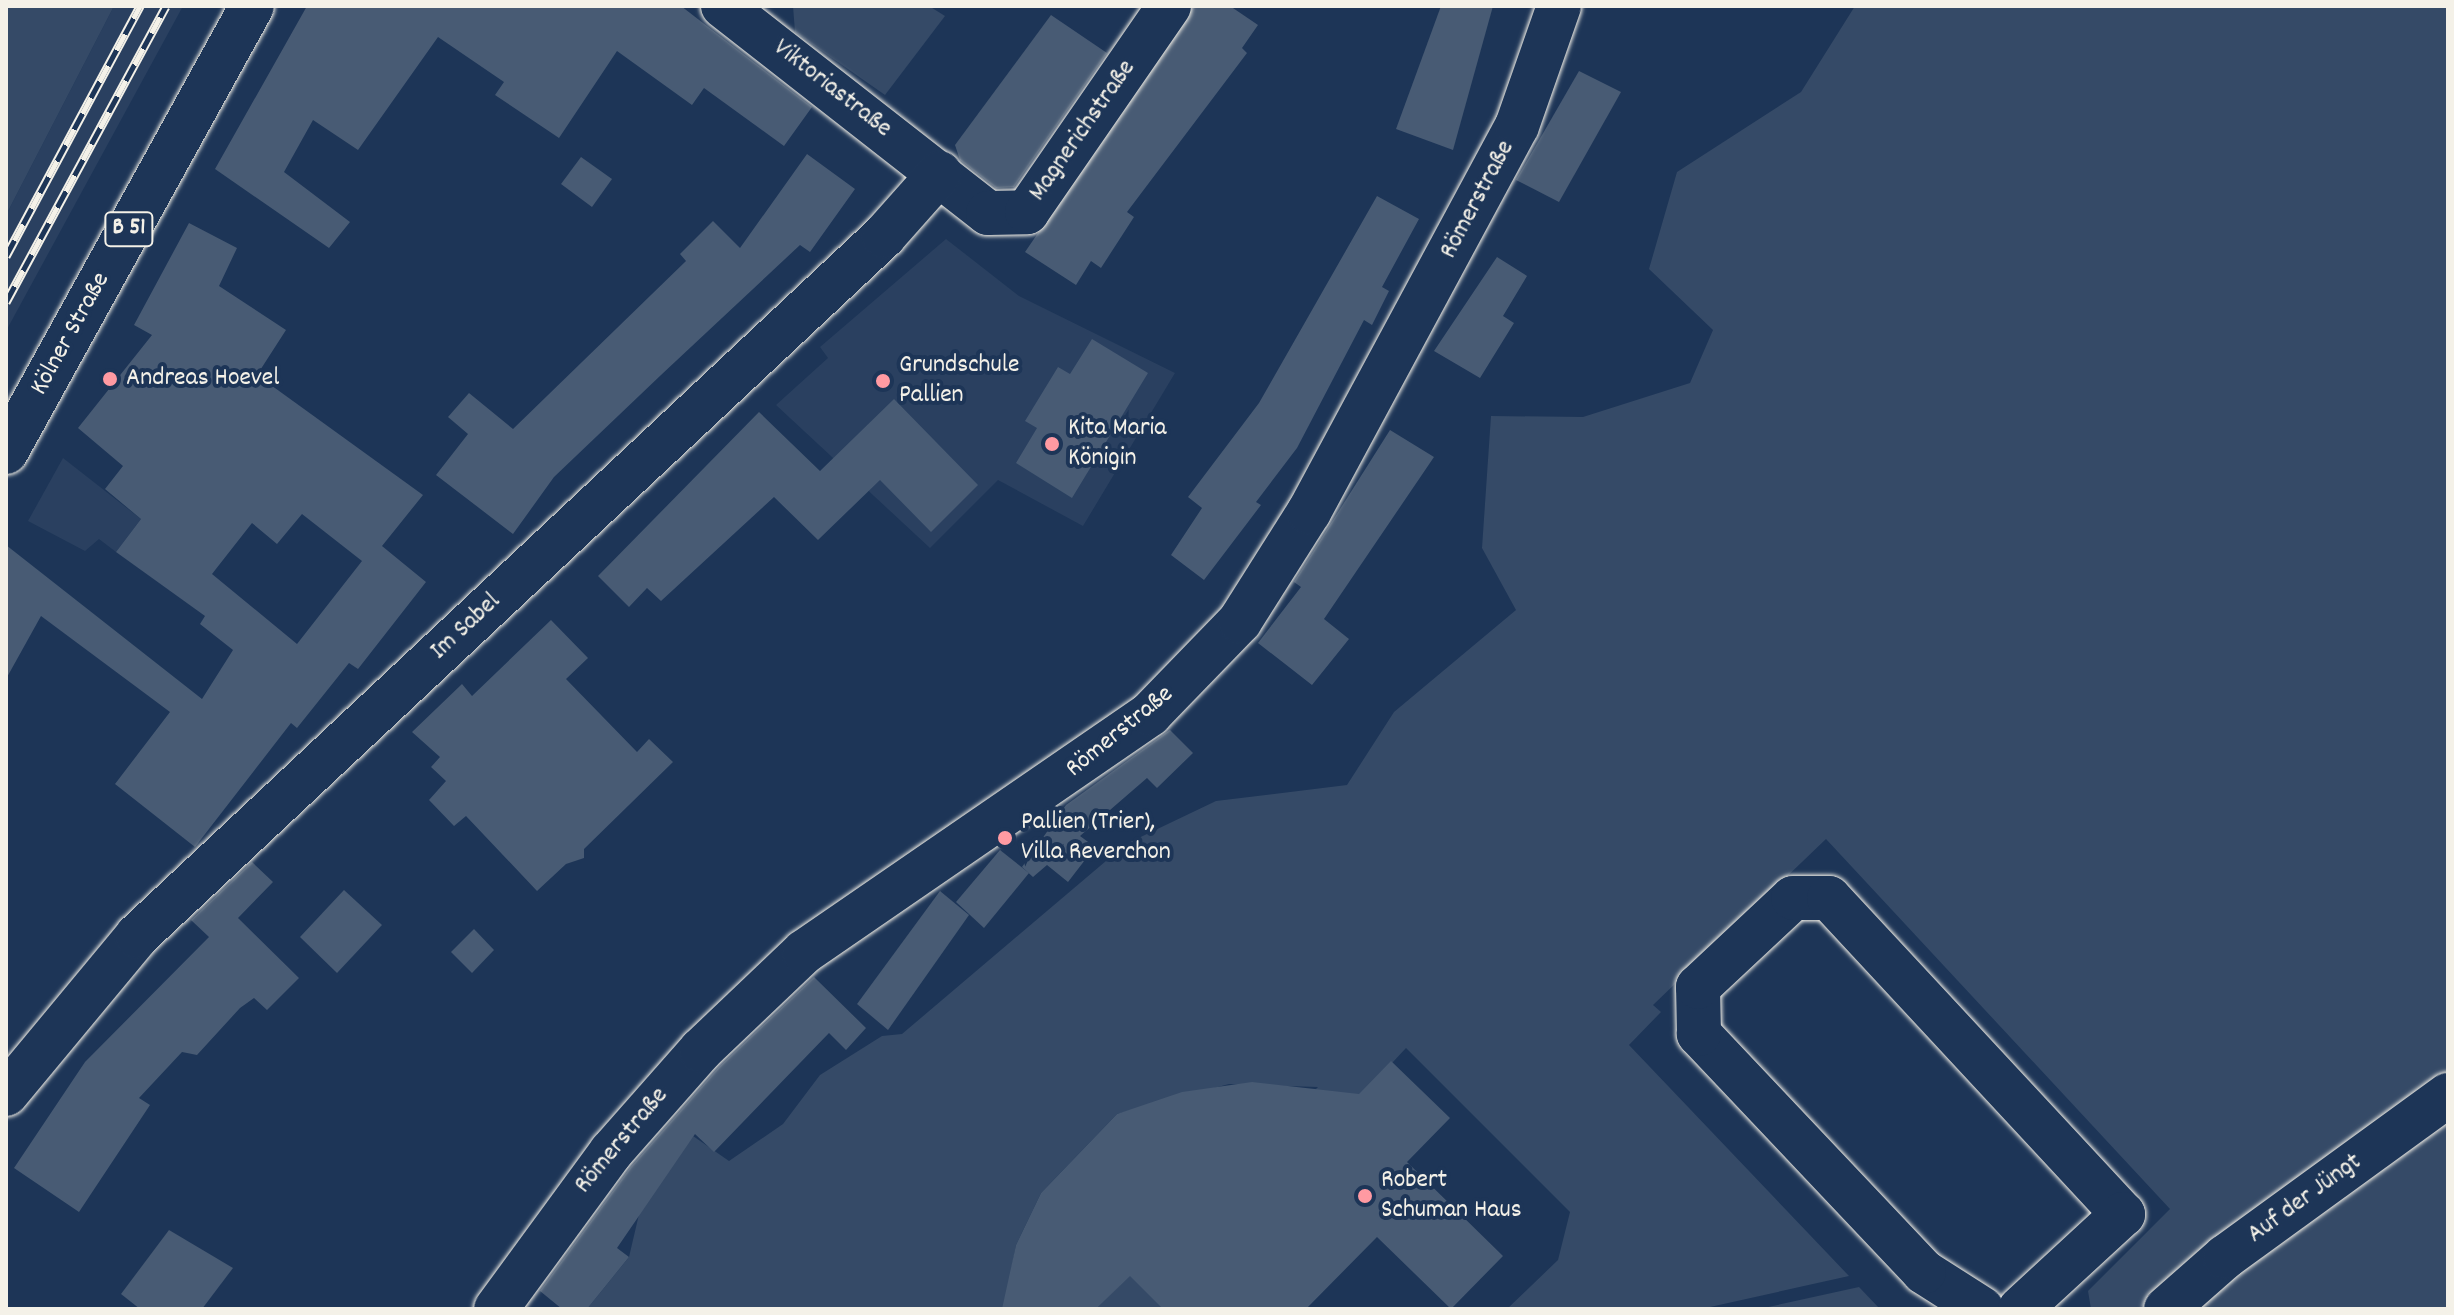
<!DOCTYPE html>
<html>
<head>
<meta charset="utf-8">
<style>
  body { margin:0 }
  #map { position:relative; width:2454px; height:1315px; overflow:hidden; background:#1d3557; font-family:Dekko,sans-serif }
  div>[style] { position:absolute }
  .built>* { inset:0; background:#2a4060 }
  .green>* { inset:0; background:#354a67 }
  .building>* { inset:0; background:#485b74 }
  .roads { filter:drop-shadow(0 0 2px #f4f1e8) drop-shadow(0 0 2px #f4f1e8) }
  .minor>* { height:44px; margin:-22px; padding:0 22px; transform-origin:22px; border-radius:22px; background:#1d3557 }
  .major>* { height:44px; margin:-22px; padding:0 22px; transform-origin:22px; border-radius:22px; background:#1d3557 }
  .rail>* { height:9px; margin-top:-4.5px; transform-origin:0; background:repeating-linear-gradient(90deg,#1d3557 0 18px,#f4f1e8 0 36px); box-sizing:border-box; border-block:2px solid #f4f1e8 }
  .dots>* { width:22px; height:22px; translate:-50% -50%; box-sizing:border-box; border:4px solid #1d3557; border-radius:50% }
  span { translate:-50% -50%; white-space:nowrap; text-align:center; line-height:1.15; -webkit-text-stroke:8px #1d3557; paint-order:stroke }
  .shield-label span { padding:2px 6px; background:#1d3557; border:2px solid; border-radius:6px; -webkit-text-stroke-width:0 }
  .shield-label { font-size:24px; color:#f4f1e8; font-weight:700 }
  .street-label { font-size:26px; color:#f4f1e8 }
  .poi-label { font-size:26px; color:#f4f1e8 }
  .left { translate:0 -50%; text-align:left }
  .frame { position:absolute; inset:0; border:8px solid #f4f1e8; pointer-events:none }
</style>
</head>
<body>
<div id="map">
  <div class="built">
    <div style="clip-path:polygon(114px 6px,183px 6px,6px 331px,6px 215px)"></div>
    <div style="clip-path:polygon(946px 239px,1019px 296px,1175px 373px,1083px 526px,998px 480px,930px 548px,776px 405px,828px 358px,820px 347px)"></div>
    <div style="clip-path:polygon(63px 458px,141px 519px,116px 552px,99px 539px,85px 551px,28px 521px)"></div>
  </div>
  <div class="green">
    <div style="clip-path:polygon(6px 6px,114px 6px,6px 215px)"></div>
    <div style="clip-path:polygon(793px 6px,929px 6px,945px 16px,885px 95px,795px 32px)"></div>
    <div style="clip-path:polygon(1855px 6px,2448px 6px,2448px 1074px,2138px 1309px,2091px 1309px,2088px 1291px,2170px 1209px,1826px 839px,1653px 1005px,1661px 1012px,1629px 1045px,1849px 1276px,1701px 1309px,1507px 1309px,1558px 1260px,1570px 1212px,1406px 1048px,1163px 1309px,1096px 1309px,1318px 1087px,1229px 1084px,1117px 1114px,1041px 1193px,1016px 1245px,1004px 1309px,587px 1309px,629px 1257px,640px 1210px,693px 1136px,729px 1161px,783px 1124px,820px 1075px,882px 1036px,902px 1034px,1126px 844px,1216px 801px,1347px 785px,1394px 712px,1516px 610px,1482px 548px,1491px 416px,1583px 417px,1690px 383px,1713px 330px,1649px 269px,1677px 172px,1801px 92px)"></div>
    <div style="clip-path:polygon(2448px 1095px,2448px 1309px,2166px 1309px)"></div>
    <div style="clip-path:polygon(1859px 1287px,1880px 1309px,1759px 1309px)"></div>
  </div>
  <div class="building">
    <div style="clip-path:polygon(307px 6px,681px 6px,812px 107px,784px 146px,704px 88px,692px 105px,617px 51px,559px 138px,495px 95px,504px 82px,438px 37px,358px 150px,313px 120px,284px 172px,350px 222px,329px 248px,215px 169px)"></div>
    <div style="clip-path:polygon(1194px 6px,1230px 6px,1258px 25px,1242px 48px,1247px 53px,1127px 212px,1134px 217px,1101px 268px,1091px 261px,1076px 285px,1025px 252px)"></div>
    <div style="clip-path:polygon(1441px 6px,1493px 6px,1453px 150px,1396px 129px)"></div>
    <div style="clip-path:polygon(1051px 15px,1107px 53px,1014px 187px,996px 188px,960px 160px,955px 145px)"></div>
    <div style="clip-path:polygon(1579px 71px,1621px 92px,1559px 202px,1516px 180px)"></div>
    <div style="clip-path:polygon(807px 154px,855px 189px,810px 252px,800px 245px,661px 375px,554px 477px,513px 534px,436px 475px,468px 434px,448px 417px,469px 393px,513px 429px,686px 261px,680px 254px,713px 221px,740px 248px)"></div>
    <div style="clip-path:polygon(581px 157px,612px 179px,592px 207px,561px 184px)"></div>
    <div style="clip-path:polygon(1377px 196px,1419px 219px,1382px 287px,1389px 291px,1372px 325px,1364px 320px,1297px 448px,1256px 502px,1261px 505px,1204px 580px,1171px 555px,1202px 508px,1188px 497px,1259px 403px)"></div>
    <div style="clip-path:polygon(evenodd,189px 223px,237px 248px,219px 286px,286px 330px,257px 375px,423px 495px,382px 546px,426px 582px,358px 669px,349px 663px,297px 728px,291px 723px,195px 847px,115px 784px,170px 712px,41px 616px,6px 679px,6px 545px,202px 699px,233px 650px,200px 624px,205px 616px,116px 552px,141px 519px,105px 489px,123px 466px,78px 428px,152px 335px,134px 325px,189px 223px,302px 514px,362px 561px,297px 644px,212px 574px,252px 523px,277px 544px,302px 514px)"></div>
    <div style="clip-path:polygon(1497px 257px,1527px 276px,1503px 316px,1514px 323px,1480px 378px,1434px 351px)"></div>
    <div style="clip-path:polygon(1092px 339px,1148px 373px,1072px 498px,1016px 463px,1037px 428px,1025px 421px,1058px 367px,1070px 374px)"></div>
    <div style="clip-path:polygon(894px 399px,978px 485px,931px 532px,880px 480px,818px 540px,774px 497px,661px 601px,647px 588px,629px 607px,598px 576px,759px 412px,820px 471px)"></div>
    <div style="clip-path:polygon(1390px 430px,1434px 457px,1324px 619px,1349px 639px,1312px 685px,1258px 643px,1301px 587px,1294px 582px)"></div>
    <div style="clip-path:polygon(551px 620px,588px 658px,566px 679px,637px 752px,649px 739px,673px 762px,584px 849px,584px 858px,566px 864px,537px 891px,466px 816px,454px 826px,429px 800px,446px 781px,431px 767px,440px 757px,412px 732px,462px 684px,472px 696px)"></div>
    <div style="clip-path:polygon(1170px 730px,1193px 753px,1157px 788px,1147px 778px,1080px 836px,1095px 847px,1068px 882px,1047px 865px,1033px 877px,1022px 867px,1066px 805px)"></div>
    <div style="clip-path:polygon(1000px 850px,1029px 873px,984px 928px,956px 902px)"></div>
    <div style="clip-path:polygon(252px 862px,273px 882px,238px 918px,299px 978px,267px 1010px,254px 998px,240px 1008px,197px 1055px,182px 1052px,139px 1098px,150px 1105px,79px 1212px,14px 1168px,85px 1062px,209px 937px,191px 920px)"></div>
    <div style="clip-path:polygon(344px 890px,382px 925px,337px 973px,300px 937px)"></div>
    <div style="clip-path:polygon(940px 891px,969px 915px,888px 1030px,857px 1004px)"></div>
    <div style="clip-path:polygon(474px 929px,494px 950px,472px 973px,451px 952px)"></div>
    <div style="clip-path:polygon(814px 977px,866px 1028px,846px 1050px,829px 1033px,714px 1152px,695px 1134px,617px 1248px,629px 1257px,587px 1309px,562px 1309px,540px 1291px,630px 1168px,719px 1067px)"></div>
    <div style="clip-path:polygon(1391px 1061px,1450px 1118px,1407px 1162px,1503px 1256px,1451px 1309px,1377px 1237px,1306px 1309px,1163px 1309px,1130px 1276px,1096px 1309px,1002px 1309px,1016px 1245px,1041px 1193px,1117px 1114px,1182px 1092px,1252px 1082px,1359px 1094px)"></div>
    <div style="clip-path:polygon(169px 1230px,233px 1268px,202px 1309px,140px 1309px,121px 1294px)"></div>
  </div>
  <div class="roads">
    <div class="minor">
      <div style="left:723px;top:6px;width:336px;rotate:38deg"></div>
      <div style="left:988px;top:213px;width:39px;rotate:-1deg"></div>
      <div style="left:1027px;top:212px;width:250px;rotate:-55.4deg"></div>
      <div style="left:6px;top:1094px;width:205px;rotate:-50.3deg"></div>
      <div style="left:137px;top:936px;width:1024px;rotate:-43.14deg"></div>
      <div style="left:884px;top:236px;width:84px;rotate:-48.4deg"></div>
      <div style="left:496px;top:1309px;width:195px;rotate:-53.8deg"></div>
      <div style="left:611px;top:1152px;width:136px;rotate:-48.6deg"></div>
      <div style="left:701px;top:1050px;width:142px;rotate:-43.6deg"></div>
      <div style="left:804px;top:952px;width:420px;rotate:-34.5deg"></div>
      <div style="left:1150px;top:714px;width:129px;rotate:-45.9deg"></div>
      <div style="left:1240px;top:621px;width:129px;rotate:-57.7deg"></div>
      <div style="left:1309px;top:512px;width:438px;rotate:-61.7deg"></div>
      <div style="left:1517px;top:126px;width:127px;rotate:-70.7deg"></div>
      <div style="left:1982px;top:1309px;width:69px;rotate:-147.5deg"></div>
      <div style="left:1924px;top:1272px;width:328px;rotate:-133.4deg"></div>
      <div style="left:1699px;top:1034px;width:47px;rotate:-91.2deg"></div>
      <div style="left:1698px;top:987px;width:130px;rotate:-43.1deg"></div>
      <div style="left:1793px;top:898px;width:36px"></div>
      <div style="left:1829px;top:898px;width:432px;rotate:47.1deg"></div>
      <div style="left:2123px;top:1214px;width:140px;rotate:137.3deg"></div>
      <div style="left:2166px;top:1309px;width:79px;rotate:-41.4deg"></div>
      <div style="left:2225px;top:1257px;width:276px;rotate:-36deg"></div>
    </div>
    <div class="major">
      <div style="left:6px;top:452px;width:509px;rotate:-61.12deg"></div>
    </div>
  </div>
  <div class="rail">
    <div style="left:6px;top:256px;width:284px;rotate:-61.8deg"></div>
    <div style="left:6px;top:302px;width:336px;rotate:-61.6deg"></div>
  </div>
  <div class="dots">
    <div style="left:110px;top:379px;background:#ff9aa2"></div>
    <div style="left:883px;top:381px;background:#ff9aa2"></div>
    <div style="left:1052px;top:444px;background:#ff9aa2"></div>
    <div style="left:1005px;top:838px;background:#ff9aa2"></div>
    <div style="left:1365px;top:1196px;background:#ff9aa2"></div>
  </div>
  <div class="shield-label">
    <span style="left:129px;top:229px">B 51</span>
  </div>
  <div class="street-label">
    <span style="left:832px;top:89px;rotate:38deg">Viktoriastraße</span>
    <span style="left:1083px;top:131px;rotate:-55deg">Magnerichstraße</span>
    <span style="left:1478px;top:200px;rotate:-62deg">Römerstraße</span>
    <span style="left:71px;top:334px;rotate:-61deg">Kölner Straße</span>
    <span style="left:466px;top:627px;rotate:-43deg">Im Sabel</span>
    <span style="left:1120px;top:732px;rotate:-39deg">Römerstraße</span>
    <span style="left:622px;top:1141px;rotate:-50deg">Römerstraße</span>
    <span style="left:2305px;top:1199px;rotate:-36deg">Auf der Jüngt</span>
  </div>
  <div class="poi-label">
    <span class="left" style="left:899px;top:381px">Grundschule<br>Pallien</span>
    <span class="left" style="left:126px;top:379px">Andreas Hoevel</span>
    <span class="left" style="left:1068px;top:444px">Kita Maria<br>Königin</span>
    <span class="left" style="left:1021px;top:838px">Pallien (Trier),<br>Villa Reverchon</span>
    <span class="left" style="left:1381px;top:1196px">Robert<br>Schuman Haus</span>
  </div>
  <div class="frame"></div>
</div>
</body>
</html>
